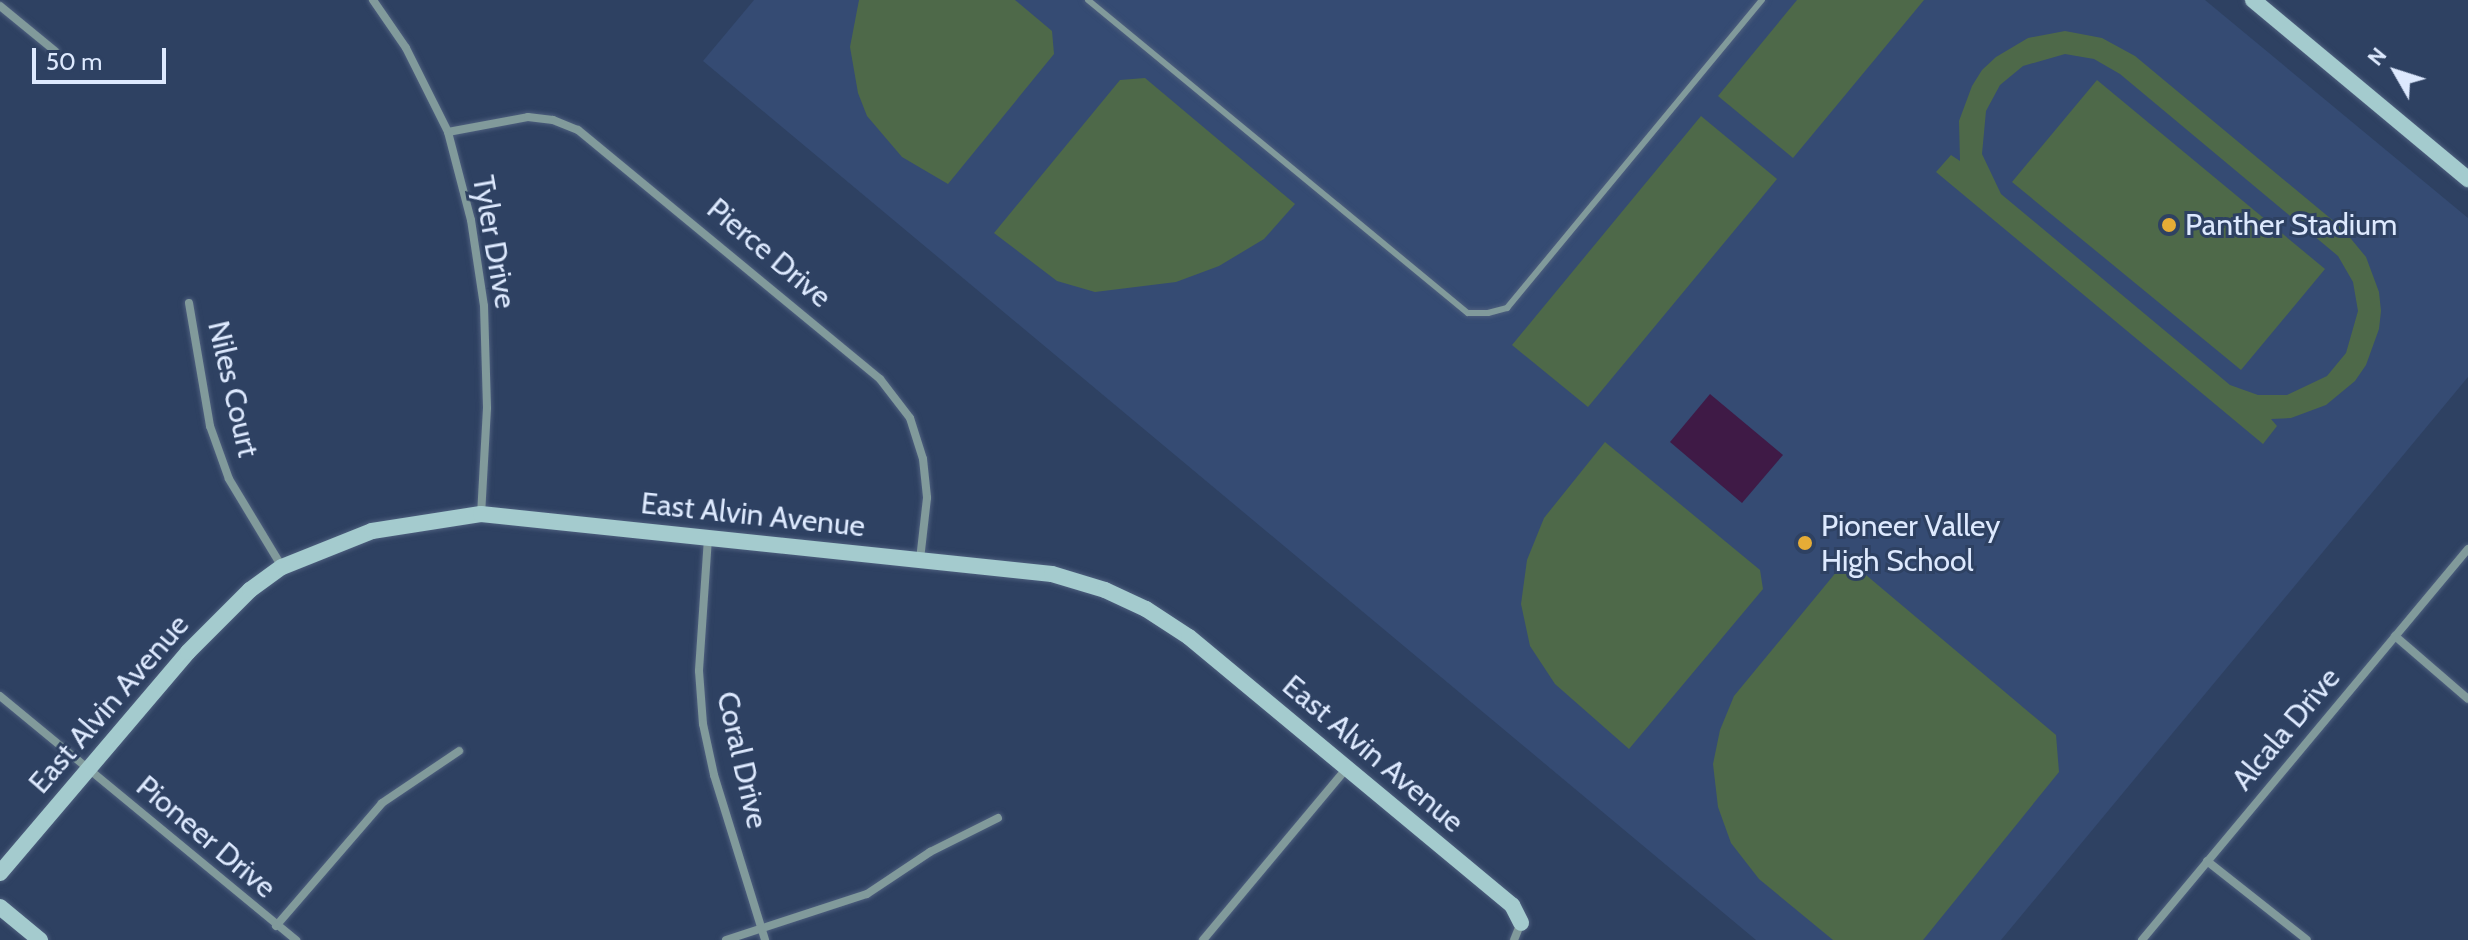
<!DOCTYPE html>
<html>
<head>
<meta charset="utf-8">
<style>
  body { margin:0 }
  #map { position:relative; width:2468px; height:940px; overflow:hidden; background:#2e4162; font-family:Cabin,sans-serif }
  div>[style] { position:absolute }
  .built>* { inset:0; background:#354b73 }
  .green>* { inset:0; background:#4e6949 }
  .water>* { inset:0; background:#3f1a46 }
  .roads { filter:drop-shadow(0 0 2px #4e5f7e) drop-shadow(0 0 2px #4e5f7e) }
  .lane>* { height:6px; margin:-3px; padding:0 3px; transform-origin:3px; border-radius:3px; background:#819a9b }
  .street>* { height:8px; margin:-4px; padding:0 4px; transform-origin:4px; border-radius:4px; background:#819a9b }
  .secondary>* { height:16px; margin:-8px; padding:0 8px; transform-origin:8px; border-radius:8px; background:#a4cbce }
  .dots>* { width:22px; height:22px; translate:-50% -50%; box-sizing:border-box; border:4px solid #2e4162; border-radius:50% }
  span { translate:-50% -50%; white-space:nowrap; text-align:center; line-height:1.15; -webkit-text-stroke:6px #2e4162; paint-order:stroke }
  .poi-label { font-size:30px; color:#dde9fe }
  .left { translate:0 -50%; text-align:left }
  .street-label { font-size:30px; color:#dde9fe }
  .north { position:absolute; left:2356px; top:32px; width:80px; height:80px; -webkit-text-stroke:6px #2e4162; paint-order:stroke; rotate:309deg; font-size:22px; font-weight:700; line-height:32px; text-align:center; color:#dde9fe }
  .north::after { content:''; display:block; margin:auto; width:28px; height:36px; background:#dde9fe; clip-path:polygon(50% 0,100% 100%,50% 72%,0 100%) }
  .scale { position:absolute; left:32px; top:48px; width:134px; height:36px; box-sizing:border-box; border:4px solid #dde9fe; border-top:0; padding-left:10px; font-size:24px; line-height:28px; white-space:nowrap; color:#dde9fe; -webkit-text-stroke:6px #2e4162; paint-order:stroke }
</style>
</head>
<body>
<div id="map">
  <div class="built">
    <div style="clip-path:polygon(754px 0,2205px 0,2468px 218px,2468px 377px,2001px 940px,1756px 940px,703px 61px)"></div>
  </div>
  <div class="green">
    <div style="clip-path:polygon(859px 0,1015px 0,1052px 31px,1054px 54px,948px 184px,902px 157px,867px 116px,858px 93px,850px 47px)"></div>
    <div style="clip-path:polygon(1797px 0,1924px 0,1793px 158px,1718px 96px)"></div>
    <div style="clip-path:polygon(evenodd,2065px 31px,2102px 38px,2135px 56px,2342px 228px,2366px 257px,2379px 292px,2381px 311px,2379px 329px,2366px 365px,2355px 381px,2326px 405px,2291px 418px,2271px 419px,2277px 426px,2263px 444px,1936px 172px,1951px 155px,1960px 161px,1959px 121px,1972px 86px,1982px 70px,1996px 57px,2028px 38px,2065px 31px,2065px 54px,2094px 59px,2120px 74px,2338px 256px,2353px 282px,2358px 311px,2346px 353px,2327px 376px,2287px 395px,2258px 395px,2230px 385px,2001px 194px,1982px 154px,1986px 111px,2000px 85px,2023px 66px,2065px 54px)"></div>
    <div style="clip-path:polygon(1145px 78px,1295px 204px,1264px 239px,1219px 266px,1176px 282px,1095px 292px,1057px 281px,994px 233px,1120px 80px)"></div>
    <div style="clip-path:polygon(2097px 80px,2325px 269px,2241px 370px,2012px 182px)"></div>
    <div style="clip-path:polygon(1701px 116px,1777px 179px,1588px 407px,1512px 345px)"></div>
    <div style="clip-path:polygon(1605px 442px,1760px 570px,1763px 589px,1629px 749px,1555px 684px,1530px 646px,1521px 604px,1527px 560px,1544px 518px)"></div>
    <div style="clip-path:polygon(1847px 559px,2056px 735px,2059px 772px,1923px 940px,1833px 940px,1759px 879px,1731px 843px,1718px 807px,1713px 764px,1720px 730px,1734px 696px)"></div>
  </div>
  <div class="water">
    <div style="clip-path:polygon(1710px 394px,1783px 455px,1742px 503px,1670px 442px)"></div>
  </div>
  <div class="roads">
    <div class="lane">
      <div style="left:1088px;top:0;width:492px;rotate:39.5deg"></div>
      <div style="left:1468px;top:313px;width:20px"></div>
      <div style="left:1488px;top:313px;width:20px;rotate:-15deg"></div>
      <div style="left:1507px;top:308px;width:400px;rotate:-50.4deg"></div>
    </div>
    <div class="street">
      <div style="left:373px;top:0;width:58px;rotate:55.5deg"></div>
      <div style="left:406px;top:48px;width:94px;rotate:63.4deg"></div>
      <div style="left:448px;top:132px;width:91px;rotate:75.4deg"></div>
      <div style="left:471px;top:220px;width:87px;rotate:81.4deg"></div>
      <div style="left:484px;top:306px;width:102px;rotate:88.3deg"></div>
      <div style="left:487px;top:408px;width:106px;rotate:93.2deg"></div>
      <div style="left:0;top:6px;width:71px;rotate:39.3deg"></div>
      <div style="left:448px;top:132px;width:81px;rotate:-10.6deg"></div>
      <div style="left:528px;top:117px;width:25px;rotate:7deg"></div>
      <div style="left:553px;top:120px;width:27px;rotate:22deg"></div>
      <div style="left:578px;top:130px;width:391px;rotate:39.5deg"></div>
      <div style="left:880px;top:379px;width:49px;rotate:52.4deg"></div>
      <div style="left:910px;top:418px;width:43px;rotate:72.4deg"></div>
      <div style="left:923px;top:459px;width:39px;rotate:84deg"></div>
      <div style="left:927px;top:498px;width:61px;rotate:96.5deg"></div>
      <div style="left:189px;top:303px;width:125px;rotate:80.3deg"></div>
      <div style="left:210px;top:426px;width:56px;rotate:70.3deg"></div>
      <div style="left:229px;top:479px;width:103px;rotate:58.9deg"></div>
      <div style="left:708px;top:538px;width:133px;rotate:93.9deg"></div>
      <div style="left:699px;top:671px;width:53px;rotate:85.7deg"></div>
      <div style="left:703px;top:724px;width:52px;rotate:77.8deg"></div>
      <div style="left:714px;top:775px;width:173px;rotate:72.8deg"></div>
      <div style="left:2395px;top:636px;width:96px;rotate:40.8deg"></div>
      <div style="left:0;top:696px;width:384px;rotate:39.5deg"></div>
      <div style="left:2207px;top:861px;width:127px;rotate:38.3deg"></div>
      <div style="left:276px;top:926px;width:162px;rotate:-49.2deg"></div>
      <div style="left:382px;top:803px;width:93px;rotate:-34deg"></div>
      <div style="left:726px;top:940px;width:148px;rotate:-18.1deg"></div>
      <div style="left:867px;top:894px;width:76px;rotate:-33.7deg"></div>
      <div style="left:930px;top:852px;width:76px;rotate:-26.6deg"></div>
      <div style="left:1203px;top:940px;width:223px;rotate:-50.1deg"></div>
      <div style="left:1514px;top:940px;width:18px;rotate:-68deg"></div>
      <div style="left:2142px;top:940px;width:509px;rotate:-50.18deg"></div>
    </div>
    <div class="secondary">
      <div style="left:2253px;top:0;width:280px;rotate:39.8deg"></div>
      <div style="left:0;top:873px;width:290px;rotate:-49.6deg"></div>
      <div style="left:188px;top:652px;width:88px;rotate:-45deg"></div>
      <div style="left:250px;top:590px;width:39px;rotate:-36deg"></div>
      <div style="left:282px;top:567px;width:97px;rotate:-21.8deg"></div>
      <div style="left:372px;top:531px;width:110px;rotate:-8.9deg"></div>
      <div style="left:481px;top:514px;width:574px;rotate:6deg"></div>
      <div style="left:1052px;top:574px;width:55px;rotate:16.8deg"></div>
      <div style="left:1105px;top:590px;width:45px;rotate:24.9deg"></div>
      <div style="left:1146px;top:609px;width:51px;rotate:33.1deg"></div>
      <div style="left:1189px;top:637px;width:420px;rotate:39.7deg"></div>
      <div style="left:1512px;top:905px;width:20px;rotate:63deg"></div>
      <div style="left:0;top:907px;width:52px;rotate:39.5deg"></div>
    </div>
  </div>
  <div class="dots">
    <div style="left:2169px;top:225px;background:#e6ac36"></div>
    <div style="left:1805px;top:543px;background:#e6ac36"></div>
  </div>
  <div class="poi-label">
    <span class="left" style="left:2185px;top:225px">Panther Stadium</span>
    <span class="left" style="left:1821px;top:543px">Pioneer Valley<br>High School</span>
  </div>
  <div class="street-label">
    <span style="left:494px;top:242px;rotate:80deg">Tyler Drive</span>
    <span style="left:769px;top:253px;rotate:40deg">Pierce Drive</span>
    <span style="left:233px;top:389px;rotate:77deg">Niles Court</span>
    <span style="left:753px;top:515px;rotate:6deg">East Alvin Avenue</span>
    <span style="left:109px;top:704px;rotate:-49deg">East Alvin Avenue</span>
    <span style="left:2286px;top:729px;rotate:-50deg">Alcala Drive</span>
    <span style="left:1373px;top:754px;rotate:40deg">East Alvin Avenue</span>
    <span style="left:742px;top:760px;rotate:77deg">Coral Drive</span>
    <span style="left:206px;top:837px;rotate:40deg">Pioneer Drive</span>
  </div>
  <div class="north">N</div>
  <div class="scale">50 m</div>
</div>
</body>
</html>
